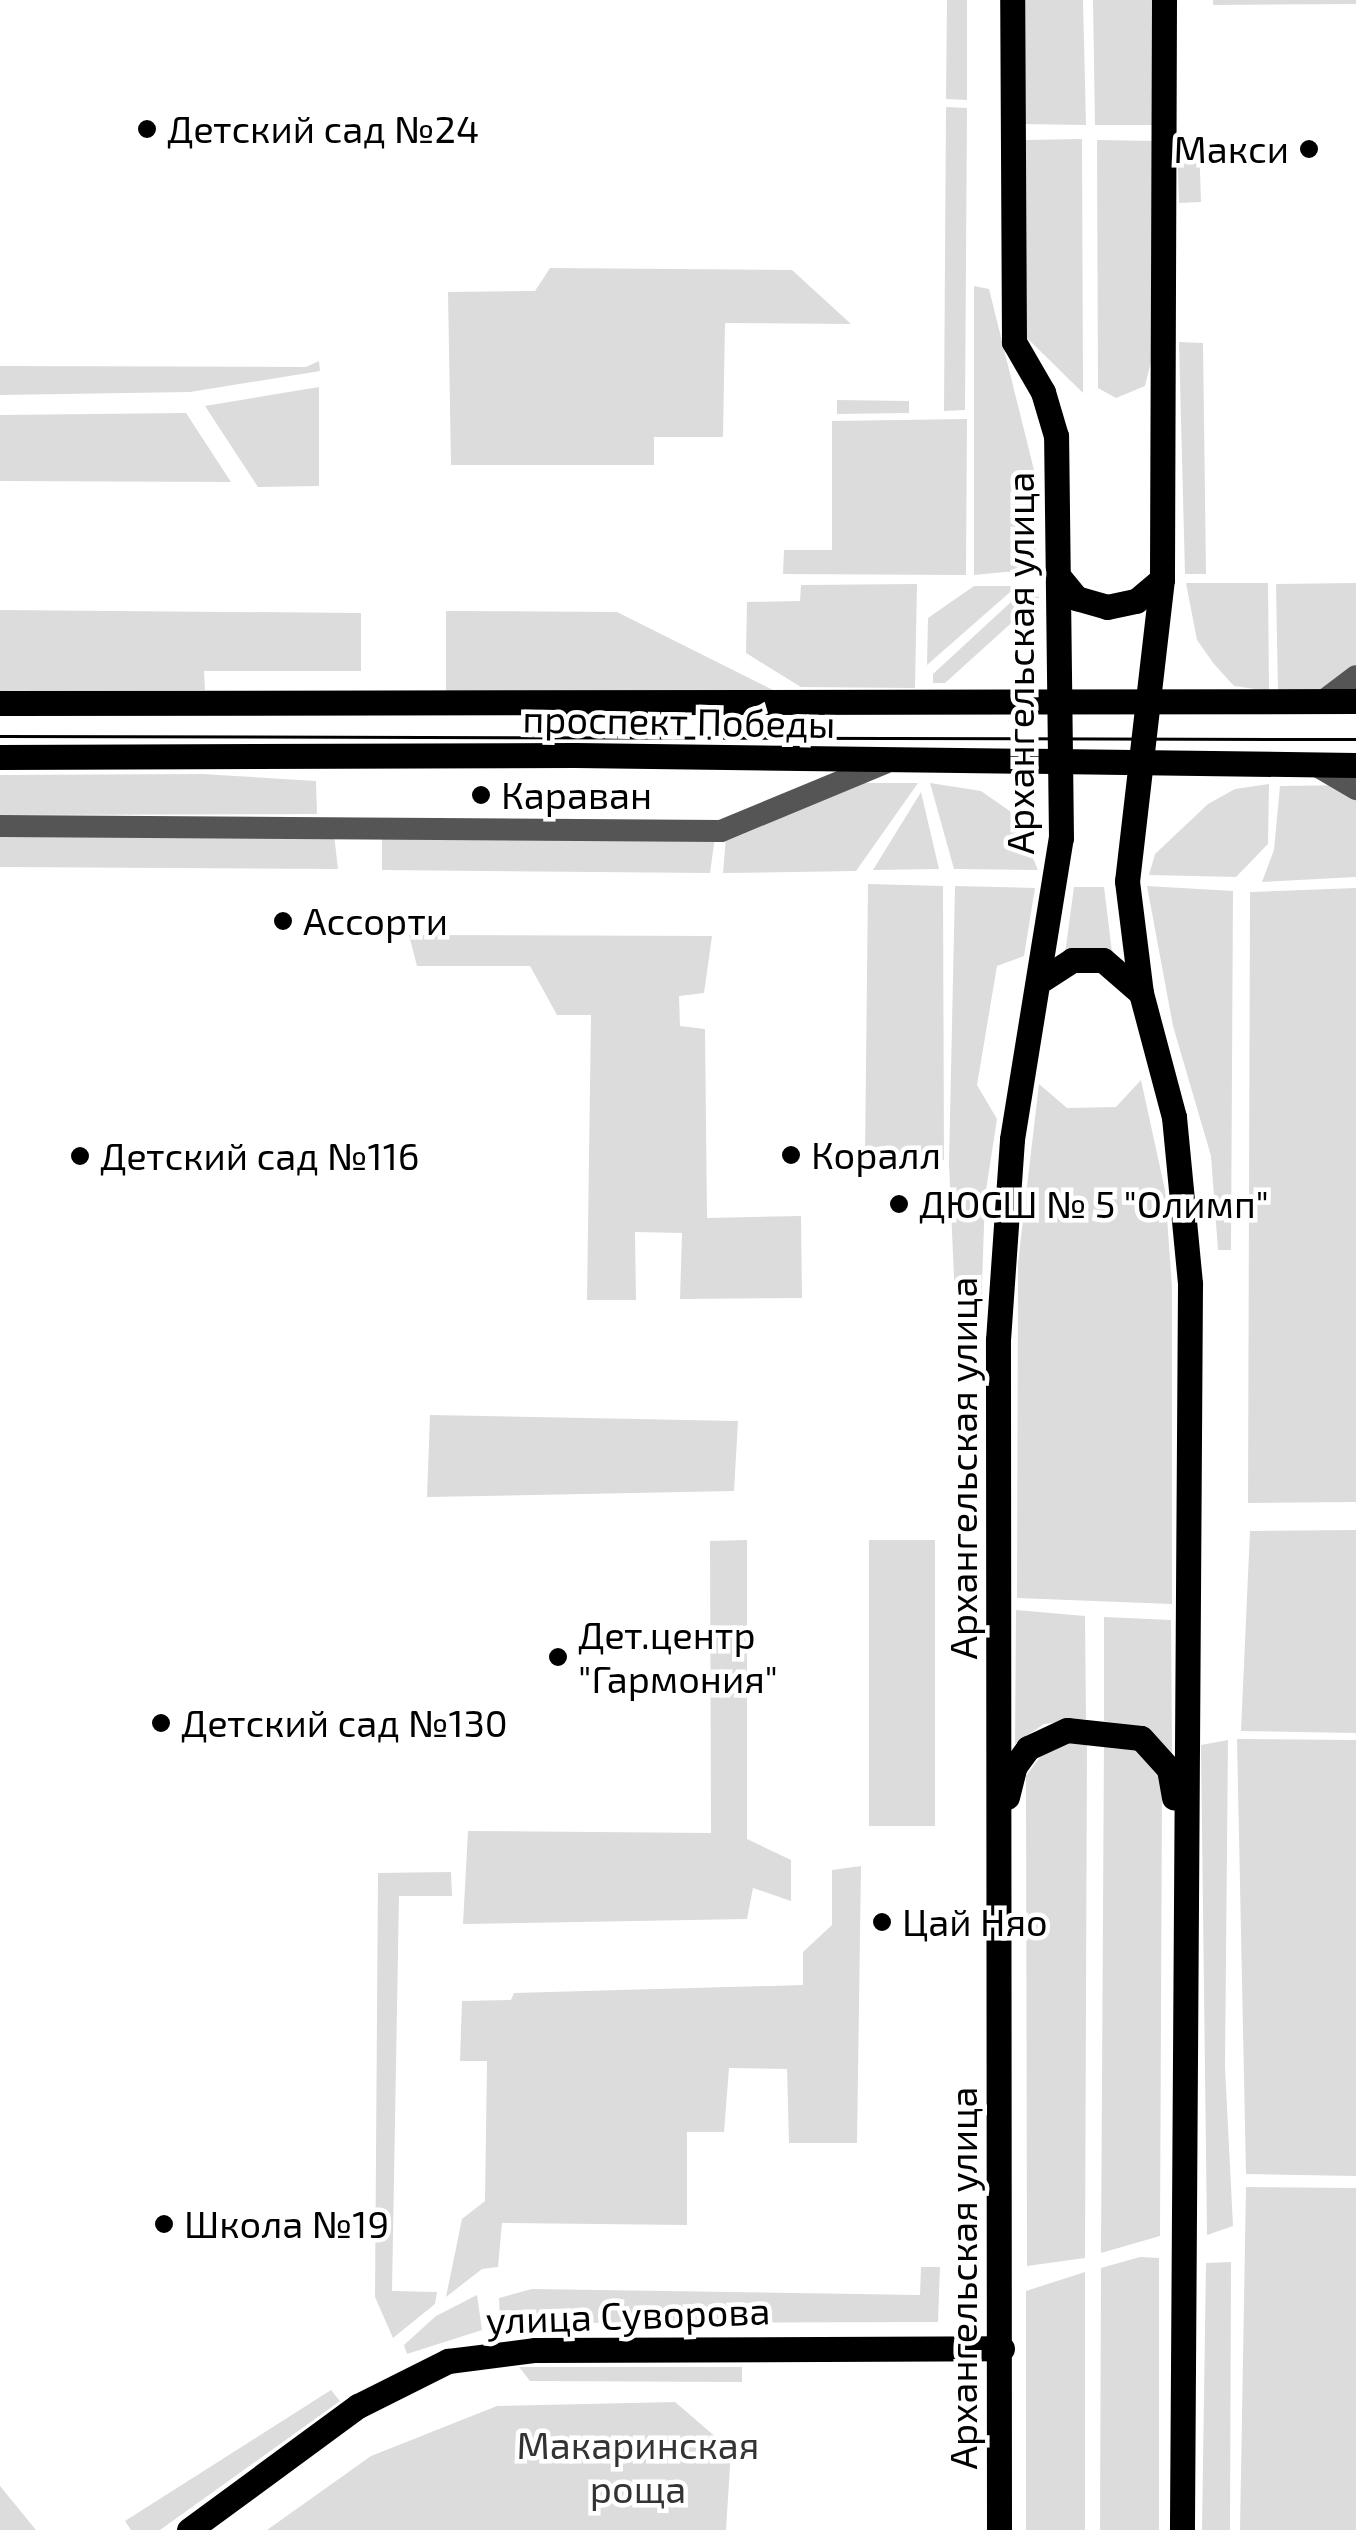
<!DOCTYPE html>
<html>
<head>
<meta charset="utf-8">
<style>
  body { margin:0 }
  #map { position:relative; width:1356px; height:2530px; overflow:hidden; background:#fff; font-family:"Exo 2",sans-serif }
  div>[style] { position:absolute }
  .green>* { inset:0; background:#dcdcdc }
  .minor>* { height:22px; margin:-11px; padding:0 11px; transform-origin:11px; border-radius:11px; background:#555 }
  .major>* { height:25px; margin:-12.5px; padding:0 12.5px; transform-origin:12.5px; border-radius:12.5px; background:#000 }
  .tram>* { height:2.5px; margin:-1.25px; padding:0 1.25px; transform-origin:1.25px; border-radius:1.25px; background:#000 }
  .dots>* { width:28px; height:28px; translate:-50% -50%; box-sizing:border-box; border:5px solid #fff; border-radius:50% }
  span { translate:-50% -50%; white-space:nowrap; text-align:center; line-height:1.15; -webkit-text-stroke:9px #fff; paint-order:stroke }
  .poi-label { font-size:38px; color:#000 }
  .left { translate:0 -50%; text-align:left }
  .right { translate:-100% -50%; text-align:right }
  .street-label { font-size:38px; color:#000 }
  .park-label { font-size:38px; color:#333 }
</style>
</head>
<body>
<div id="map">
  <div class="green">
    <div style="clip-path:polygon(947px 0,967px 0,967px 100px,946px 99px)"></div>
    <div style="clip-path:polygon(1022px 0,1083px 0,1086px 125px,1021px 124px)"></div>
    <div style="clip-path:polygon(1093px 0,1157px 0,1155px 125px,1095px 125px)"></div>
    <div style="clip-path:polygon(1213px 0,1356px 0,1356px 4px,1213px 5px)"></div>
    <div style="clip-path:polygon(946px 107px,967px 108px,965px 410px,944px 411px)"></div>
    <div style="clip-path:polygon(1082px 139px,1083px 393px,1027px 338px,1026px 140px)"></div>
    <div style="clip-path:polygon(1097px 140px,1157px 141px,1157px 337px,1145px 386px,1116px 398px,1098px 388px)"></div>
    <div style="clip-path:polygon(1199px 140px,1201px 202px,1179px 203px,1177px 141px)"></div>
    <div style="clip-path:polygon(550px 268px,792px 270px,851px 324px,725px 323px,723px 437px,654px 437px,654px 465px,451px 465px,448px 292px,535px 291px)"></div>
    <div style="clip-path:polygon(974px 286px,989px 289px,1034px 470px,1036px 569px,974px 575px)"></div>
    <div style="clip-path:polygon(1179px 342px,1203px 343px,1206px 574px,1185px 574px)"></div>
    <div style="clip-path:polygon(319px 361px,320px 371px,190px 392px,0 395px,0 366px,306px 367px)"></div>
    <div style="clip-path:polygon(319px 387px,319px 486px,258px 487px,205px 406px)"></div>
    <div style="clip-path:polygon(837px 400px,909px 401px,909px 413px,837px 414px)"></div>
    <div style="clip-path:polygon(186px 413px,231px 482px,0 481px,0 415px)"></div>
    <div style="clip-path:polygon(967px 419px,966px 575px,783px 574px,784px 550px,832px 550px,832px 421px)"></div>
    <div style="clip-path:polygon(1186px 583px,1268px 583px,1269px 691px,1234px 686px,1214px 664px,1197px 640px)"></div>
    <div style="clip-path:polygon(1356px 583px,1356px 671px,1330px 690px,1278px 693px,1276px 584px)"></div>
    <div style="clip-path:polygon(917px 584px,915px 688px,801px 687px,746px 653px,747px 602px,800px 601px,801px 585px)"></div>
    <div style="clip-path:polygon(974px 586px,1017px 586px,927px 665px,928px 618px)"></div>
    <div style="clip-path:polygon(1025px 589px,1038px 590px,1039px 598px,945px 683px,933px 683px,933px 674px)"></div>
    <div style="clip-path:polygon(0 610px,361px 613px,361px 671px,204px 671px,205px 690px,0 691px)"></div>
    <div style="clip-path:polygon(446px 611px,617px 612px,773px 690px,446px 695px)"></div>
    <div style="clip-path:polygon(202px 774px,316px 781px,317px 814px,0 815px,0 775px)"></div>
    <div style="clip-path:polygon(864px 783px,918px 783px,856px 871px,723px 873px,726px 837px)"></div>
    <div style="clip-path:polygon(930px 783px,981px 791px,1014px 814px,1038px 870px,954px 869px)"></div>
    <div style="clip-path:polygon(1269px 784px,1268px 844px,1236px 877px,1149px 875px,1155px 854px,1208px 804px,1235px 789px)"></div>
    <div style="clip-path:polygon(1356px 785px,1356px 877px,1262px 882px,1274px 850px,1280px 786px)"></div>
    <div style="clip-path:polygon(921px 792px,939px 869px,873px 870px)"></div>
    <div style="clip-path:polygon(0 834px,334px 834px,338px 869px,0 867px)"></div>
    <div style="clip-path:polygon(382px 834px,715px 837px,710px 873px,382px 870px)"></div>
    <div style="clip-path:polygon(868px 884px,943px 886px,944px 1160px,865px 1158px)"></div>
    <div style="clip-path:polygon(955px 886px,1035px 888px,1024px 956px,997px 966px,977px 1085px,997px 1119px,985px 1197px,981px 1312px,975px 1323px,956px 1324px,949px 1163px)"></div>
    <div style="clip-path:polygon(1147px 886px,1233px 891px,1231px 1250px,1218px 1250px,1211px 1156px,1173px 1026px)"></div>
    <div style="clip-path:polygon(1074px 887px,1104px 887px,1112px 952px,1065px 954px)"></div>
    <div style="clip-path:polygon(1356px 888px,1356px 1502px,1248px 1503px,1250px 892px)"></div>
    <div style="clip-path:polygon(409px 935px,712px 936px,704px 993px,679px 996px,680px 1026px,705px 1029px,707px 1218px,801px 1216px,802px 1298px,680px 1299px,682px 1233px,635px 1232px,636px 1300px,587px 1300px,591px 1015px,557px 1015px,530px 966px,417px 966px)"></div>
    <div style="clip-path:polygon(1141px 1080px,1165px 1190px,1172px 1287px,1172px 1604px,1017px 1598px,1018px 1263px,1039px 1084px,1067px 1108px,1116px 1107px)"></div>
    <div style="clip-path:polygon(430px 1415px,738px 1421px,734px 1491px,427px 1497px)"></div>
    <div style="clip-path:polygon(1356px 1530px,1356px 1733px,1241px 1731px,1250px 1531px)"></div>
    <div style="clip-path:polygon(747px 1540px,747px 1839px,791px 1860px,791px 1901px,753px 1888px,747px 1919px,463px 1924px,468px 1831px,711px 1833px,710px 1541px)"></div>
    <div style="clip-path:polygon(869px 1540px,935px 1540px,935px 1826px,869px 1826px)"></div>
    <div style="clip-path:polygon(1016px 1610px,1085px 1616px,1086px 1719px,1044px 1724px,1015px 1744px)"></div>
    <div style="clip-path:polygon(1104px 1617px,1171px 1620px,1172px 1754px,1146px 1729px,1104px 1721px)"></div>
    <div style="clip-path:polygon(1237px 1739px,1356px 1740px,1356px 2176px,1246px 2174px)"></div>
    <div style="clip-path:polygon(1087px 1740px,1085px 2258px,1027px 2266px,1026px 1776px,1049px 1745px)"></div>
    <div style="clip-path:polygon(1104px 1740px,1124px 1742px,1153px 1759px,1162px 1788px,1160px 2236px,1101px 2253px)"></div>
    <div style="clip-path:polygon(1228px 1740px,1225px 2067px,1233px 2226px,1207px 2235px,1201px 1745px)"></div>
    <div style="clip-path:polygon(861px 1866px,857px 2143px,789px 2143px,787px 2069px,729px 2068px,724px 2132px,687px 2132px,687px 2225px,502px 2223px,498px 2267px,482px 2269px,446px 2297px,462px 2219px,485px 2201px,487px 2061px,460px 2061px,462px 2001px,511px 2000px,514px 1993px,803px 1985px,803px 1952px,832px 1925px,832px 1870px)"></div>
    <div style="clip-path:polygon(451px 1872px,452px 1896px,399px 1896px,392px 2291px,437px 2292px,435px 2304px,393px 2338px,375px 2297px,378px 1873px)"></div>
    <div style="clip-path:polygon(1246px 2187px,1356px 2188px,1356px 2530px,1240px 2530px)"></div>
    <div style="clip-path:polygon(1140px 2257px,1159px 2258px,1159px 2530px,1100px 2530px,1101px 2268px)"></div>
    <div style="clip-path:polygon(1231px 2262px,1230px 2530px,1202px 2530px,1206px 2263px)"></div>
    <div style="clip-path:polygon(921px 2267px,940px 2267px,938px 2322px,500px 2323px,499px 2298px,532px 2289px,920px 2295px)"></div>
    <div style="clip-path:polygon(1085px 2272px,1085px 2530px,1026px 2530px,1026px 2291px)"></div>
    <div style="clip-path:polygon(477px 2295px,482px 2330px,407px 2354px,404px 2345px,436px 2316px)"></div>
    <div style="clip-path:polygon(519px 2367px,742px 2367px,742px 2382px,530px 2381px)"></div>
    <div style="clip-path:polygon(331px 2390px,340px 2401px,160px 2530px,131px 2530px,125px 2521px)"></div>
    <div style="clip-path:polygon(675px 2402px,731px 2450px,726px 2530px,267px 2530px,371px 2456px,497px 2406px)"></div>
    <div style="clip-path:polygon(0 2486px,36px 2530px,0 2530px)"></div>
  </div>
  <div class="minor">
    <div style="left:1323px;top:701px;width:41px;rotate:-37.1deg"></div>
    <div style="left:1315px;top:765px;width:48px;rotate:30.3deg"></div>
    <div style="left:0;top:826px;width:721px;rotate:0.4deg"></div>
    <div style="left:721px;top:831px;width:178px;rotate:-22.5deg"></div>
  </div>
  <div class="major">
    <div style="left:1164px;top:0;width:579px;rotate:90.2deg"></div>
    <div style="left:1162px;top:579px;width:304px;rotate:96.6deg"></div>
    <div style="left:1127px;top:881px;width:113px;rotate:82.9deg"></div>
    <div style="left:1141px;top:993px;width:128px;rotate:75.1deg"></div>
    <div style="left:1174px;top:1117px;width:168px;rotate:84.5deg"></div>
    <div style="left:1190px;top:1284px;width:1246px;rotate:90.37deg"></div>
    <div style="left:1060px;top:578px;width:26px;rotate:51deg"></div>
    <div style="left:1076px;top:598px;width:32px;rotate:16deg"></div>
    <div style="left:1107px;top:607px;width:30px;rotate:-12deg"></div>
    <div style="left:1136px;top:601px;width:34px;rotate:-40deg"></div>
    <div style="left:0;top:703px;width:1356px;rotate:-0.08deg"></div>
    <div style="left:0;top:757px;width:575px;rotate:-0.2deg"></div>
    <div style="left:575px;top:755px;width:781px;rotate:0.73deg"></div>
    <div style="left:1043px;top:979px;width:35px;rotate:-33deg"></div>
    <div style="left:1072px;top:960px;width:31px"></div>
    <div style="left:1103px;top:960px;width:50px;rotate:41deg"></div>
    <div style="left:1007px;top:1797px;width:32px;rotate:-76deg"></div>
    <div style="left:1015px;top:1766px;width:22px;rotate:-54deg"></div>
    <div style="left:1028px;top:1748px;width:43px;rotate:-24.8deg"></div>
    <div style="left:1067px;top:1730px;width:74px;rotate:6.2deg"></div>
    <div style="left:1141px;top:1738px;width:42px;rotate:47.9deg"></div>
    <div style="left:1169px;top:1769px;width:29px;rotate:80deg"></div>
    <div style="left:189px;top:2530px;width:210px;rotate:-36.3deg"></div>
    <div style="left:358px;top:2406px;width:101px;rotate:-26.6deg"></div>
    <div style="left:448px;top:2361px;width:88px;rotate:-7.2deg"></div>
    <div style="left:535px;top:2350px;width:467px;rotate:-0.2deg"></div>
    <div style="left:999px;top:2530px;width:1190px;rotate:-90.05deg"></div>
    <div style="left:998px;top:1340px;width:201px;rotate:-86deg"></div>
    <div style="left:1012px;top:1139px;width:305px;rotate:-80.8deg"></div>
    <div style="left:1061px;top:838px;width:402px;rotate:-90.7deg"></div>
    <div style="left:1056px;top:436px;width:46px;rotate:-106.5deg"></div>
    <div style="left:1043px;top:392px;width:58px;rotate:-120.1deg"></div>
    <div style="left:1014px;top:342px;width:342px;rotate:-90.3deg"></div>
  </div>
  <div class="tram">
    <div style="left:0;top:736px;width:1356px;rotate:0.13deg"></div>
  </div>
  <div class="dots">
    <div style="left:147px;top:129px;background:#000"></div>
    <div style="left:1309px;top:149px;background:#000"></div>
    <div style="left:481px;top:795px;background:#000"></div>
    <div style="left:283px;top:921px;background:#000"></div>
    <div style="left:791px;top:1155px;background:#000"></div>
    <div style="left:80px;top:1156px;background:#000"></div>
    <div style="left:899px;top:1204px;background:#000"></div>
    <div style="left:558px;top:1657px;background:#000"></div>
    <div style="left:161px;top:1723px;background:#000"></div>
    <div style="left:882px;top:1922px;background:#000"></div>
    <div style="left:164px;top:2224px;background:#000"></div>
  </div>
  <div class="poi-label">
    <span class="left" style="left:167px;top:129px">Детский сад №24</span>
    <span class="right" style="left:1289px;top:149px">Макси</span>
    <span class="left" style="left:501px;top:795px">Караван</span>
    <span class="left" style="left:303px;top:921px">Ассорти</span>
    <span class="left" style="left:811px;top:1155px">Коралл</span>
    <span class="left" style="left:100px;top:1156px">Детский сад №116</span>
    <span class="left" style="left:919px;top:1204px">ДЮСШ № 5 "Олимп"</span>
    <span class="left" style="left:578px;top:1657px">Дет.центр<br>"Гармония"</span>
    <span class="left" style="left:181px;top:1723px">Детский сад №130</span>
    <span class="left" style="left:902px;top:1922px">Цай Няо</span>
    <span class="left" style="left:184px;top:2224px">Школа №19</span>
  </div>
  <div class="street-label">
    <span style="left:1020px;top:663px;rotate:-90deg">Архангельская улица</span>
    <span style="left:679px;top:721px;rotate:1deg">проспект Победы</span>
    <span style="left:963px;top:1468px;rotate:-90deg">Архангельская улица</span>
    <span style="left:963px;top:2278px;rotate:-90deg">Архангельская улица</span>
    <span style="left:628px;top:2315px;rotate:-2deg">улица Суворова</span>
  </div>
  <div class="park-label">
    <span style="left:638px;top:2467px">Макаринская<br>роща</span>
  </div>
</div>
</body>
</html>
